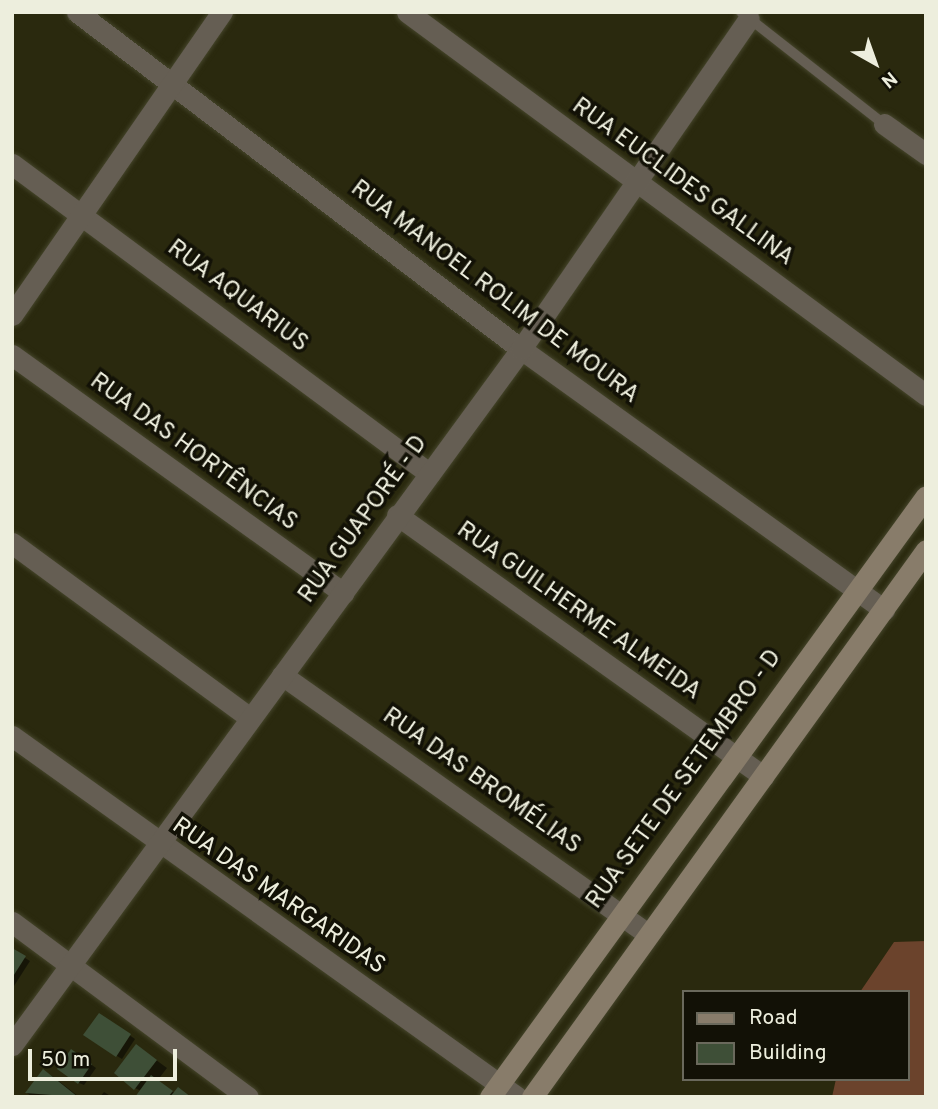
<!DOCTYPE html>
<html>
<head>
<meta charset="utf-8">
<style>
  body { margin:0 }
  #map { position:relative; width:938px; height:1109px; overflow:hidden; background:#2a290e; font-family:Overpass,sans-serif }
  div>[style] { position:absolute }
  .forest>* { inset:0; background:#6b432c }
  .shadow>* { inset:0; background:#0007 }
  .building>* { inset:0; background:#3e4f37 }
  .roads { filter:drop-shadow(0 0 2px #45452b) drop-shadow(0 0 2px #45452b) }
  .lane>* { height:10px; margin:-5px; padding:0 5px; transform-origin:5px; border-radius:5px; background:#655e53 }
  .street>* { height:21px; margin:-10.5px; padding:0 10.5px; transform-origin:10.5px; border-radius:10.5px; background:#655e53 }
  .secondary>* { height:21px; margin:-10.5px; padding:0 10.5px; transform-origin:10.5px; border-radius:10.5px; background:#887c6a }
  span { translate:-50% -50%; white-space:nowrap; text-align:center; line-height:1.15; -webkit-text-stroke:7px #121106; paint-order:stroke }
  .street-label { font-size:24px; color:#edeedd }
  .frame { position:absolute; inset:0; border:14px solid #edeedd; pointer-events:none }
  .legend { position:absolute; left:682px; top:990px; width:228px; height:91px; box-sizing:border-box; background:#121106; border:2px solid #6a695c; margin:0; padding:9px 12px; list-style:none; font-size:21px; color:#edeedd }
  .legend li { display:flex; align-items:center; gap:14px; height:35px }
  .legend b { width:35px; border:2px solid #6a695c }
  .north { position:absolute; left:840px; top:28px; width:70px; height:70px; -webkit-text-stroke:5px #121106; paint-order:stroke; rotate:140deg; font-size:19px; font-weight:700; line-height:28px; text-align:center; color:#edeedd }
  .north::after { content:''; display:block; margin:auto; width:24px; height:32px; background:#edeedd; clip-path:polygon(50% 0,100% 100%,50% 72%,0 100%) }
  .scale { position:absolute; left:28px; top:1049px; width:149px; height:32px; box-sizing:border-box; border:4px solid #edeedd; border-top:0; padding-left:9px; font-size:21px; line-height:24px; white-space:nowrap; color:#edeedd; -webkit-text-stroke:5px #121106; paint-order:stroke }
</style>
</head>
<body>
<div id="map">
  <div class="forest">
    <div style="clip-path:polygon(926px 941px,926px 1097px,832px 1097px,836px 1079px,908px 1079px,908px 992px,860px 992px,894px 942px)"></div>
  </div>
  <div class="shadow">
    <div style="clip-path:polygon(12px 950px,30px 961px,14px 986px,12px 985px)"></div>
    <div style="clip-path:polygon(105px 1018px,135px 1039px,122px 1059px,117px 1056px)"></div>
    <div style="clip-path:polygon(137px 1046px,167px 1068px,157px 1081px,175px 1093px,178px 1089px,191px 1097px,137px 1097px,141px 1091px,135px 1088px)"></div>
    <div style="clip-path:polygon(77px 1054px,96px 1068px,84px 1085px,79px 1083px)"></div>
    <div style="clip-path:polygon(44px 1071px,55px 1078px,79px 1097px,32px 1097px,27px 1093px)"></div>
    <div style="clip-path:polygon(104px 1092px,112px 1097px,100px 1097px)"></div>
  </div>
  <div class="building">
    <div style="clip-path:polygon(12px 948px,26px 956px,12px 978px)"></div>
    <div style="clip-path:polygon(99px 1013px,131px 1034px,116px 1057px,83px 1035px)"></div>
    <div style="clip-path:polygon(136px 1044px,157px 1060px,134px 1090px,114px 1073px)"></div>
    <div style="clip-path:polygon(71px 1049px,92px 1064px,78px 1084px,57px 1069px)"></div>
    <div style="clip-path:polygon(43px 1069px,78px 1097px,25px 1093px)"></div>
    <div style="clip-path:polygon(151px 1075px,173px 1091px,168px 1097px,135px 1097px)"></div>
    <div style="clip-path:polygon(178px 1087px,191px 1097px,170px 1097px)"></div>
  </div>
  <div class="roads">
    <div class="lane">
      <div style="left:741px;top:12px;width:182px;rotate:38.1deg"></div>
    </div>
    <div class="street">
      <div style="left:77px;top:12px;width:557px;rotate:37.2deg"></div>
      <div style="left:521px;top:349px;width:447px;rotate:35.7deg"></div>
      <div style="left:407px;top:12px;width:645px;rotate:36.43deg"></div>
      <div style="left:884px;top:124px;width:52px;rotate:35.5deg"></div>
      <div style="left:12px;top:164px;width:520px;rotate:36.56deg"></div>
      <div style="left:12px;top:315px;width:369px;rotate:-55.3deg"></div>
      <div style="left:12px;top:355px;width:408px;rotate:35.7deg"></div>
      <div style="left:397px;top:515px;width:450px;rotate:35.5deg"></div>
      <div style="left:12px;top:543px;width:294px;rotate:36.3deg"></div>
      <div style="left:282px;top:675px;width:448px;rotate:35.3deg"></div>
      <div style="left:12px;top:736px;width:621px;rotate:35.56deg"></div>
      <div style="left:12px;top:922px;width:294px;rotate:36.6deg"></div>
      <div style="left:12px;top:1045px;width:862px;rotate:-53.82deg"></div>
      <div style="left:521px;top:349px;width:401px;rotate:-55.4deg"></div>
    </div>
    <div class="secondary">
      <div style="left:490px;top:1097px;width:742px;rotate:-54.04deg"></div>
      <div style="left:532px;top:1097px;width:674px;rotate:-54.24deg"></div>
    </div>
  </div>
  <div class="street-label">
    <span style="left:682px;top:183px;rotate:36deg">RUA EUCLIDES GALLINA</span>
    <span style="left:494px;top:293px;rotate:37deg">RUA MANOEL ROLIM DE MOURA</span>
    <span style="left:237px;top:297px;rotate:37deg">RUA AQUARIUS</span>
    <span style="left:193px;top:453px;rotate:36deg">RUA DAS HORTÊNCIAS</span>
    <span style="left:364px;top:520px;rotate:-54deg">RUA GUAPORÉ - D</span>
    <span style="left:578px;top:612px;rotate:35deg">RUA GUILHERME ALMEIDA</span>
    <span style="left:685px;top:780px;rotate:-54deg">RUA SETE DE SETEMBRO - D</span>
    <span style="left:481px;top:782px;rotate:35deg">RUA DAS BROMÉLIAS</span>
    <span style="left:278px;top:897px;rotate:35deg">RUA DAS MARGARIDAS</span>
  </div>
  <div class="frame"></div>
  <ul class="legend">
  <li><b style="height:9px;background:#887c6a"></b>Road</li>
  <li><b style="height:19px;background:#3e4f37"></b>Building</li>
  </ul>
  <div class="north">N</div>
  <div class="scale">50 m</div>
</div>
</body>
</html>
